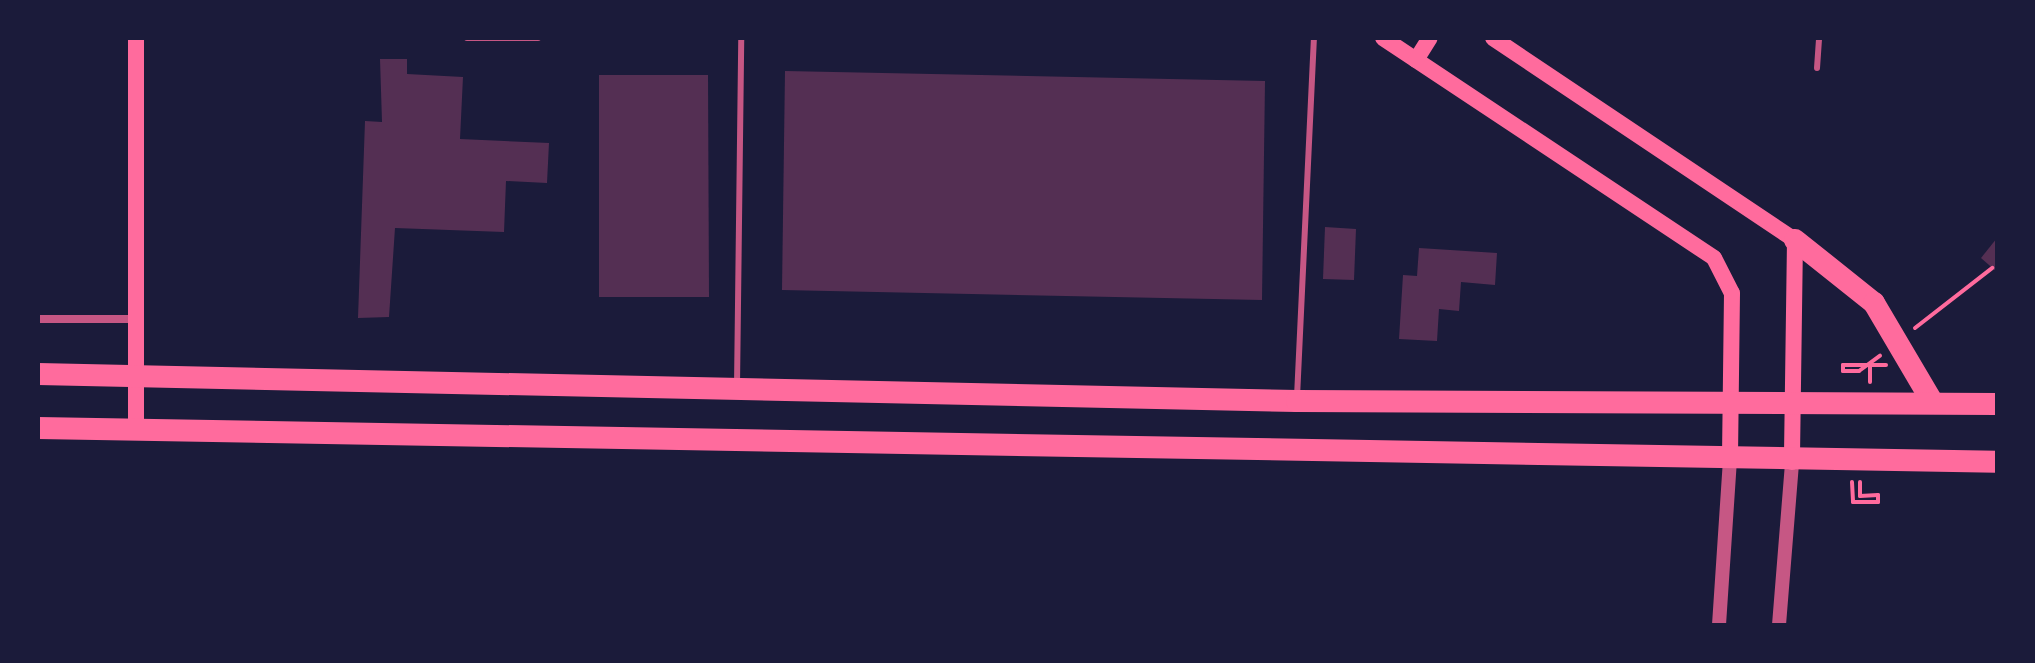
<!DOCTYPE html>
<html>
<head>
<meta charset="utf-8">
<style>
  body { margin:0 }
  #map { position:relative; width:2035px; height:663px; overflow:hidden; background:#1b1b3a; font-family:"DM Sans",sans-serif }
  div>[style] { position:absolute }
  .building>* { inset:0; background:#542f53 }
  .path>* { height:4px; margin:-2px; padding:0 2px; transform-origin:2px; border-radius:2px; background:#ff6b9d }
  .service>* { height:6px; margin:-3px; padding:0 3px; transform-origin:3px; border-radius:3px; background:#c65784 }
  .minor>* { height:8px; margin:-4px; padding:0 4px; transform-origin:4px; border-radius:4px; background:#c65784 }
  .tertiary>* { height:14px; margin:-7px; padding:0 7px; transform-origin:7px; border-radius:7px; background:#c65784 }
  .secondary>* { height:16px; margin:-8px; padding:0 8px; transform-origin:8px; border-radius:8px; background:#ff6b9d }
  .trunk>* { height:22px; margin:-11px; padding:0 11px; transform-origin:11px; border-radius:11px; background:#ff6b9d }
  span { translate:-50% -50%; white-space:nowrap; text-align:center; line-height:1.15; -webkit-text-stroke:6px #1b1b3a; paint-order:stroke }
  .frame { position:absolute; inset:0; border:40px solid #1b1b3a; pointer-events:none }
</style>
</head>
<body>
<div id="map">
  <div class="building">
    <div style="clip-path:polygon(380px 59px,407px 59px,407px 74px,463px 77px,460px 139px,549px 143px,547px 183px,506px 181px,504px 232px,395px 228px,389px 317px,358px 318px,365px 121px,382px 122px)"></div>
    <div style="clip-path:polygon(785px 71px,1265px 81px,1262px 300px,782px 290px)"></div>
    <div style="clip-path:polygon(599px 75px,708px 75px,709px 297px,599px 297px)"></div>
    <div style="clip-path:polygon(1325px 227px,1356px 229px,1354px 280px,1323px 279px)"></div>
    <div style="clip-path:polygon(1997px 238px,1997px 272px,1981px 258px)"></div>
    <div style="clip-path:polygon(1419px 248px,1497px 253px,1495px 285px,1461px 282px,1459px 311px,1439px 309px,1437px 341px,1399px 339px,1403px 275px,1417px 276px)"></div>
  </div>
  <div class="path">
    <div style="left:1915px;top:328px;width:98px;rotate:-37.9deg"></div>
    <div style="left:1870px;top:365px;width:17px;rotate:90deg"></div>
    <div style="left:1843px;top:371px;width:16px"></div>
    <div style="left:1859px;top:371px;width:26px;rotate:-36deg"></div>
    <div style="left:1843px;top:371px;width:6px;rotate:-90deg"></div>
    <div style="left:1843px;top:365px;width:43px"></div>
    <div style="left:1852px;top:482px;width:20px;rotate:87deg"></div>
    <div style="left:1853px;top:502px;width:25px"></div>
    <div style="left:1878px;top:502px;width:7px;rotate:-90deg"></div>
    <div style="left:1878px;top:495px;width:18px;rotate:177deg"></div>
    <div style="left:1860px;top:496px;width:14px;rotate:-90deg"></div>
  </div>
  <div class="service">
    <div style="left:467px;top:38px;width:71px"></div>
    <div style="left:1817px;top:68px;width:30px;rotate:-86deg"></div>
    <div style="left:737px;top:386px;width:348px;rotate:-89.3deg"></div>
    <div style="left:1297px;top:397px;width:359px;rotate:-87.3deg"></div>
  </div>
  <div class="minor">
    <div style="left:38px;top:319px;width:97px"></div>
  </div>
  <div class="tertiary">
    <div style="left:1719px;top:625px;width:165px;rotate:-86.2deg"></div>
    <div style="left:1779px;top:625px;width:164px;rotate:-85.4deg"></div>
  </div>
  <div class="secondary">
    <div style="left:1383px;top:38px;width:397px;rotate:33.6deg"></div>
    <div style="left:1714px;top:258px;width:39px;rotate:63deg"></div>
    <div style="left:1732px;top:293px;width:167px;rotate:90.7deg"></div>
    <div style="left:1493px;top:38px;width:363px;rotate:33.8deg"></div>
    <div style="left:1795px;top:240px;width:222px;rotate:90.8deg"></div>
    <div style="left:1416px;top:60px;width:26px;rotate:-58deg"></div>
    <div style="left:136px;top:430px;width:392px;rotate:-90deg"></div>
  </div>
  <div class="trunk">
    <div style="left:1795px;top:240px;width:101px;rotate:38.6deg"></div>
    <div style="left:1874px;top:303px;width:116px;rotate:59.5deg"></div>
    <div style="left:38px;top:374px;width:1259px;rotate:1.23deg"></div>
    <div style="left:1297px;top:401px;width:700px;rotate:0.25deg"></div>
    <div style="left:38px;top:428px;width:1959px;rotate:0.99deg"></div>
  </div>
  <div class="frame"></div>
</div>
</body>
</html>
